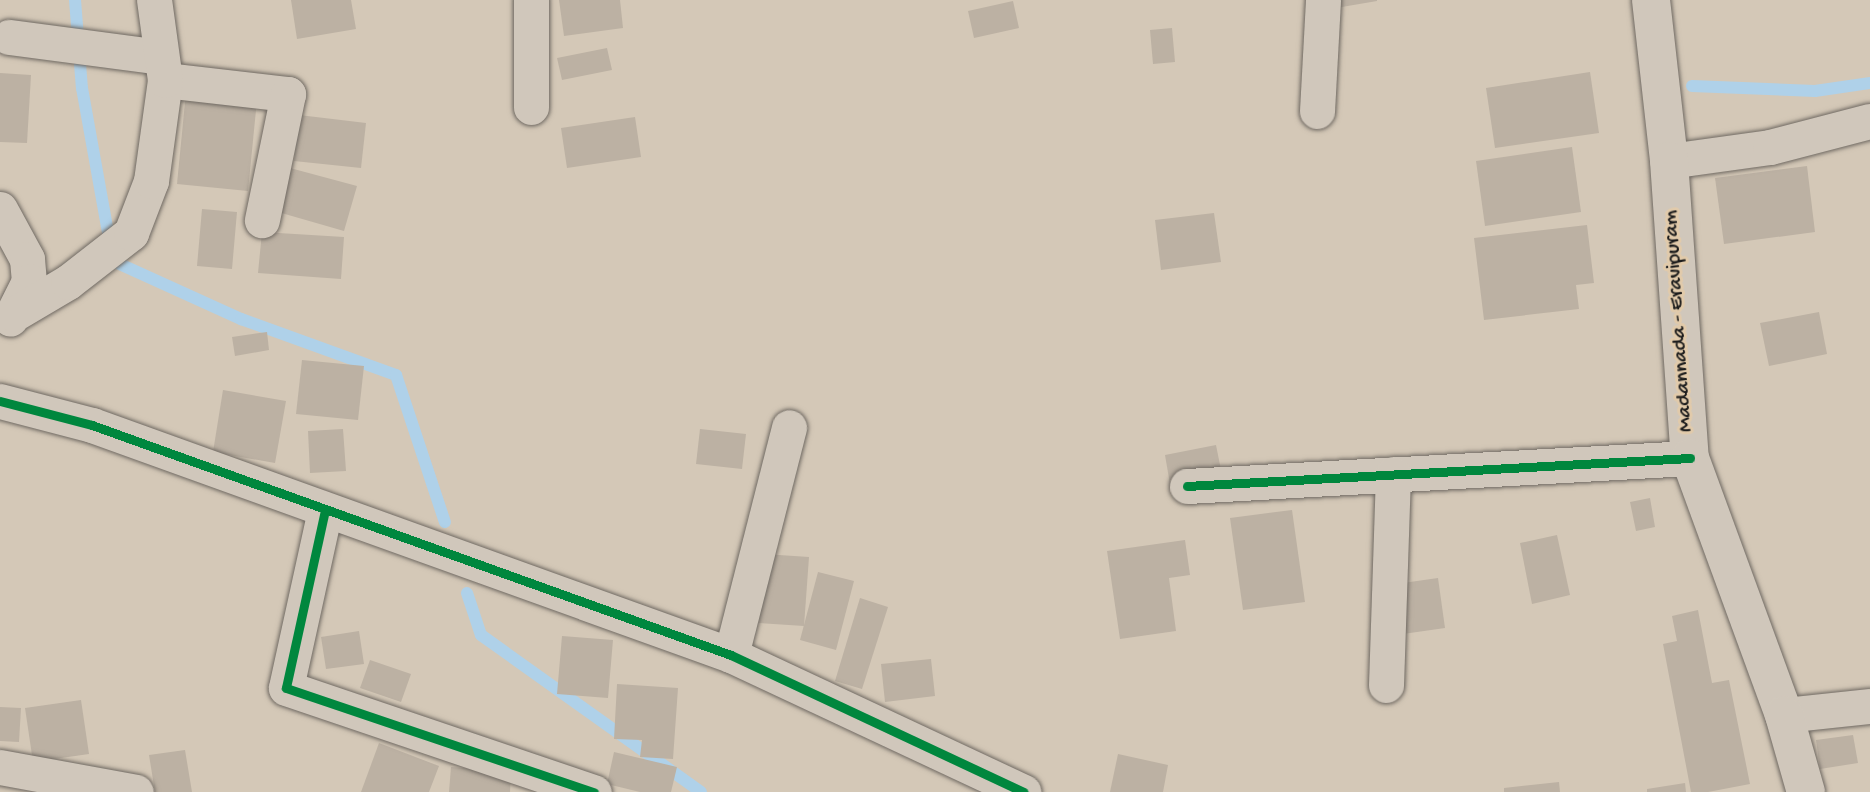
<!DOCTYPE html>
<html>
<head>
<meta charset="utf-8">
<style>
  body { margin:0 }
  #map { position:relative; width:1870px; height:792px; overflow:hidden; background:#d4c8b7; font-family:"Gochi Hand",sans-serif }
  div>[style] { position:absolute }
  .stream>* { height:12px; margin:-6px; padding:0 6px; transform-origin:6px; border-radius:6px; background:#afd1e9 }
  .building>* { inset:0; background:#bcb1a3 }
  .roads { filter:drop-shadow(0 0 2px #6f6962) drop-shadow(0 0 2px #6f6962) }
  .street>* { height:35px; margin:-17.5px; padding:0 17.5px; transform-origin:17.5px; border-radius:17.5px; background:#d0c7bb }
  .secondary>* { height:38px; margin:-19px; padding:0 19px; transform-origin:19px; border-radius:19px; background:#d0c7bb }
  .cycleway>* { height:9px; margin:-4.5px; padding:0 4.5px; transform-origin:4.5px; border-radius:4.5px; background:#00873e }
  span { translate:-50% -50%; white-space:nowrap; text-align:center; line-height:1.15; -webkit-text-stroke:6px #e1caaa; paint-order:stroke }
  .street-label { font-size:21px; color:#1c1c1c }
</style>
</head>
<body>
<div id="map">
  <div class="stream">
    <div style="left:75px;top:0;width:88px;rotate:85.5deg"></div>
    <div style="left:82px;top:88px;width:176px;rotate:79.8deg"></div>
    <div style="left:113px;top:261px;width:141px;rotate:24.4deg"></div>
    <div style="left:241px;top:319px;width:165px;rotate:19.9deg"></div>
    <div style="left:396px;top:375px;width:155px;rotate:71.6deg"></div>
    <div style="left:1692px;top:86px;width:123px;rotate:2.3deg"></div>
    <div style="left:1815px;top:91px;width:56px;rotate:-8.3deg"></div>
    <div style="left:467px;top:593px;width:44px;rotate:71.6deg"></div>
    <div style="left:481px;top:635px;width:270px;rotate:35.5deg"></div>
  </div>
  <div class="building">
    <div style="clip-path:polygon(291px 0,351px 0,356px 29px,297px 39px)"></div>
    <div style="clip-path:polygon(559px 0,620px 0,623px 28px,564px 36px)"></div>
    <div style="clip-path:polygon(1329px 0,1377px 0,1377px 1px,1330px 9px)"></div>
    <div style="clip-path:polygon(1013px 1px,1019px 28px,974px 38px,968px 11px)"></div>
    <div style="clip-path:polygon(1172px 28px,1175px 62px,1153px 64px,1150px 30px)"></div>
    <div style="clip-path:polygon(607px 48px,612px 70px,562px 80px,557px 58px)"></div>
    <div style="clip-path:polygon(1590px 72px,1599px 133px,1495px 148px,1486px 88px)"></div>
    <div style="clip-path:polygon(0 73px,31px 75px,27px 143px,0 142px)"></div>
    <div style="clip-path:polygon(186px 92px,257px 100px,248px 191px,177px 184px)"></div>
    <div style="clip-path:polygon(299px 115px,366px 123px,361px 168px,294px 161px)"></div>
    <div style="clip-path:polygon(635px 117px,641px 157px,567px 168px,561px 128px)"></div>
    <div style="clip-path:polygon(1572px 147px,1581px 212px,1485px 226px,1476px 161px)"></div>
    <div style="clip-path:polygon(1807px 166px,1815px 232px,1724px 244px,1715px 178px)"></div>
    <div style="clip-path:polygon(290px 168px,357px 186px,344px 231px,278px 212px)"></div>
    <div style="clip-path:polygon(202px 209px,237px 212px,232px 269px,197px 266px)"></div>
    <div style="clip-path:polygon(1214px 213px,1221px 262px,1161px 270px,1155px 220px)"></div>
    <div style="clip-path:polygon(1587px 225px,1594px 283px,1576px 285px,1579px 309px,1484px 320px,1474px 238px)"></div>
    <div style="clip-path:polygon(262px 232px,344px 237px,341px 279px,258px 273px)"></div>
    <div style="clip-path:polygon(1819px 312px,1827px 354px,1769px 366px,1760px 323px)"></div>
    <div style="clip-path:polygon(267px 332px,269px 350px,235px 356px,232px 337px)"></div>
    <div style="clip-path:polygon(302px 360px,364px 366px,358px 420px,296px 414px)"></div>
    <div style="clip-path:polygon(223px 390px,286px 401px,275px 463px,213px 452px)"></div>
    <div style="clip-path:polygon(343px 429px,346px 471px,310px 473px,308px 431px)"></div>
    <div style="clip-path:polygon(700px 429px,746px 434px,742px 469px,696px 464px)"></div>
    <div style="clip-path:polygon(1216px 445px,1224px 485px,1172px 496px,1165px 455px)"></div>
    <div style="clip-path:polygon(1650px 498px,1655px 527px,1636px 531px,1630px 502px)"></div>
    <div style="clip-path:polygon(1292px 510px,1305px 602px,1243px 610px,1230px 518px)"></div>
    <div style="clip-path:polygon(1557px 535px,1570px 595px,1532px 604px,1520px 543px)"></div>
    <div style="clip-path:polygon(1185px 540px,1190px 575px,1169px 578px,1176px 631px,1120px 639px,1107px 551px)"></div>
    <div style="clip-path:polygon(764px 554px,809px 557px,804px 626px,759px 623px)"></div>
    <div style="clip-path:polygon(818px 572px,854px 581px,836px 650px,800px 640px)"></div>
    <div style="clip-path:polygon(1438px 578px,1445px 628px,1403px 634px,1396px 584px)"></div>
    <div style="clip-path:polygon(860px 598px,888px 607px,862px 689px,835px 681px)"></div>
    <div style="clip-path:polygon(1698px 610px,1712px 683px,1729px 680px,1750px 784px,1708px 792px,1691px 792px,1663px 644px,1677px 641px,1672px 616px)"></div>
    <div style="clip-path:polygon(359px 631px,364px 664px,326px 669px,321px 637px)"></div>
    <div style="clip-path:polygon(562px 636px,613px 640px,608px 698px,557px 694px)"></div>
    <div style="clip-path:polygon(931px 659px,935px 696px,885px 702px,881px 664px)"></div>
    <div style="clip-path:polygon(370px 660px,411px 674px,401px 702px,360px 688px)"></div>
    <div style="clip-path:polygon(617px 684px,678px 688px,673px 759px,640px 757px,642px 740px,614px 739px)"></div>
    <div style="clip-path:polygon(81px 700px,89px 754px,33px 762px,25px 708px)"></div>
    <div style="clip-path:polygon(0 707px,21px 708px,19px 742px,0 741px)"></div>
    <div style="clip-path:polygon(1853px 735px,1858px 763px,1820px 769px,1816px 740px)"></div>
    <div style="clip-path:polygon(379px 743px,439px 766px,429px 792px,361px 792px)"></div>
    <div style="clip-path:polygon(185px 750px,192px 792px,155px 792px,149px 755px)"></div>
    <div style="clip-path:polygon(614px 752px,677px 767px,671px 792px,640px 792px,607px 784px)"></div>
    <div style="clip-path:polygon(1118px 754px,1168px 765px,1163px 792px,1110px 792px)"></div>
    <div style="clip-path:polygon(451px 767px,511px 772px,510px 792px,449px 792px)"></div>
    <div style="clip-path:polygon(1559px 782px,1560px 792px,1504px 792px,1504px 788px)"></div>
    <div style="clip-path:polygon(1685px 783px,1686px 792px,1647px 792px,1647px 789px)"></div>
  </div>
  <div class="roads">
    <div class="street">
      <div style="left:9px;top:37px;width:153px;rotate:7.5deg"></div>
      <div style="left:165px;top:80px;width:124px;rotate:6.5deg"></div>
      <div style="left:288px;top:94px;width:129px;rotate:101.7deg"></div>
      <div style="left:531px;top:107px;width:107px;rotate:-90deg"></div>
      <div style="left:1317px;top:111px;width:111px;rotate:-86.9deg"></div>
      <div style="left:1669px;top:161px;width:102px;rotate:-7.9deg"></div>
      <div style="left:1770px;top:147px;width:103px;rotate:-14.6deg"></div>
      <div style="left:0;top:209px;width:57px;rotate:61.6deg"></div>
      <div style="left:27px;top:259px;width:22px;rotate:85deg"></div>
      <div style="left:29px;top:281px;width:42px;rotate:116.6deg"></div>
      <div style="left:14px;top:314px;width:63px;rotate:-30.7deg"></div>
      <div style="left:68px;top:282px;width:80px;rotate:-37.9deg"></div>
      <div style="left:131px;top:233px;width:56px;rotate:-69deg"></div>
      <div style="left:151px;top:181px;width:102px;rotate:-82.1deg"></div>
      <div style="left:165px;top:80px;width:81px;rotate:-97.8deg"></div>
      <div style="left:0;top:401px;width:95px;rotate:14.6deg"></div>
      <div style="left:92px;top:425px;width:679px;rotate:19.8deg"></div>
      <div style="left:731px;top:655px;width:323px;rotate:25.1deg"></div>
      <div style="left:1187px;top:486px;width:504px;rotate:-3.19deg"></div>
      <div style="left:325px;top:510px;width:182px;rotate:102.4deg"></div>
      <div style="left:286px;top:688px;width:325px;rotate:18.7deg"></div>
      <div style="left:731px;top:655px;width:235px;rotate:-75.7deg"></div>
      <div style="left:1386px;top:685px;width:211px;rotate:-88.1deg"></div>
      <div style="left:1784px;top:715px;width:86px;rotate:-6deg"></div>
      <div style="left:0;top:767px;width:138px;rotate:10.4deg"></div>
    </div>
    <div class="secondary">
      <div style="left:1651px;top:0;width:162px;rotate:83.6deg"></div>
      <div style="left:1669px;top:161px;width:298px;rotate:86deg"></div>
      <div style="left:1690px;top:458px;width:274px;rotate:69.9deg"></div>
      <div style="left:1784px;top:715px;width:80px;rotate:74.1deg"></div>
    </div>
  </div>
  <div class="cycleway">
    <div style="left:0;top:401px;width:95px;rotate:14.6deg"></div>
    <div style="left:92px;top:425px;width:679px;rotate:19.8deg"></div>
    <div style="left:731px;top:655px;width:323px;rotate:25.1deg"></div>
    <div style="left:1187px;top:486px;width:504px;rotate:-3.19deg"></div>
    <div style="left:325px;top:510px;width:182px;rotate:102.4deg"></div>
    <div style="left:286px;top:688px;width:325px;rotate:18.7deg"></div>
  </div>
  <div class="street-label">
    <span style="left:1680px;top:321px;rotate:-94deg">Madannada - Eravipuram</span>
  </div>
</div>
</body>
</html>
